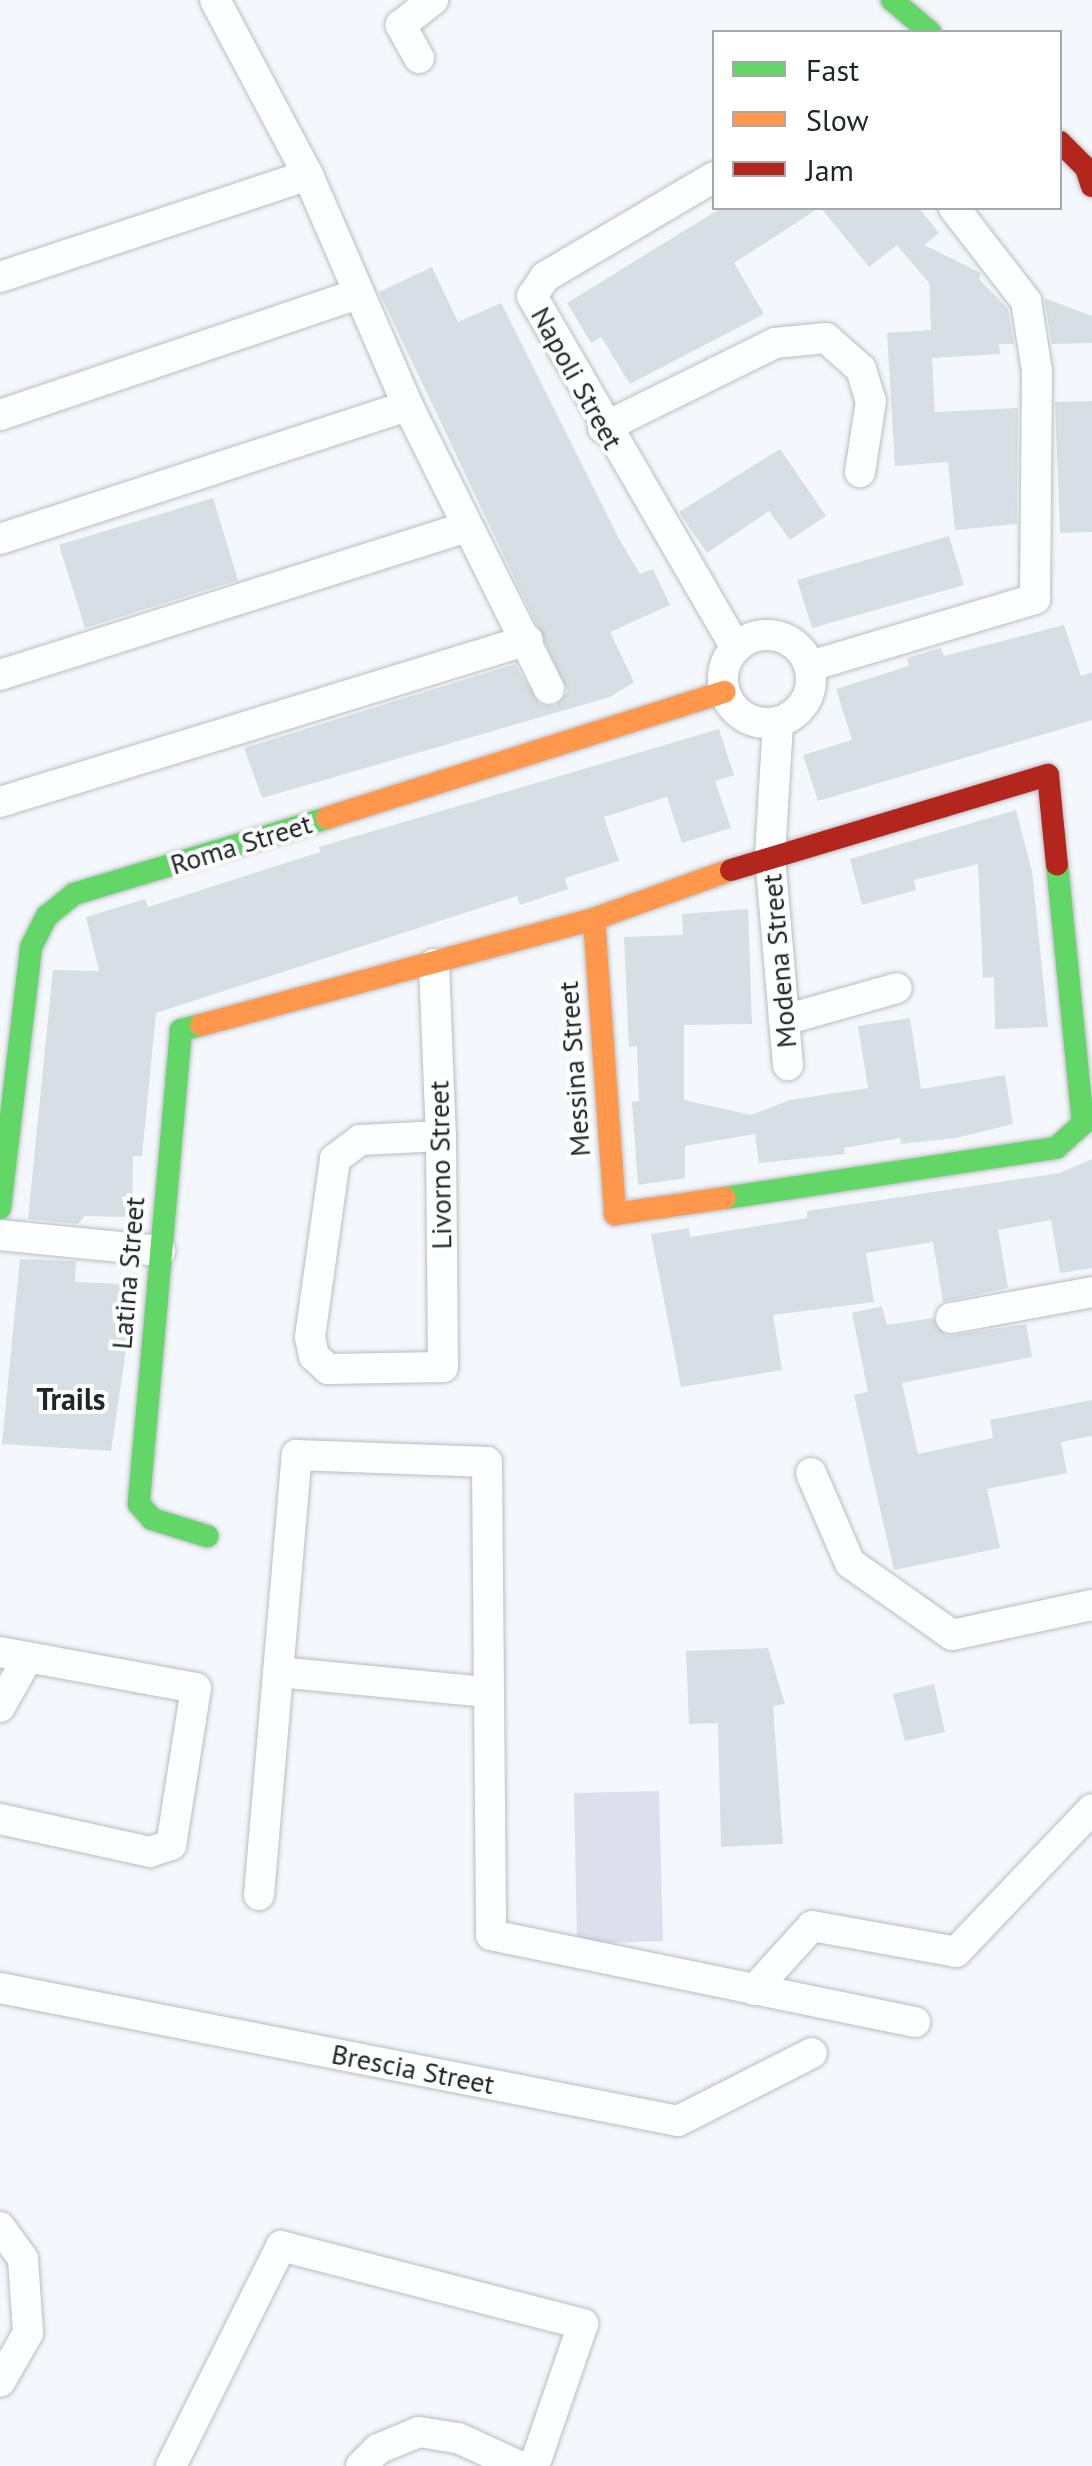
<!DOCTYPE html>
<html>
<head>
<meta charset="utf-8">
<style>
  body { margin:0 }
  #map { position:relative; width:1092px; height:2466px; overflow:hidden; background:#f4f8fc; font-family:"PT Sans",sans-serif }
  div>[style] { position:absolute }
  .green>* { inset:0; background:#dddfed }
  .building>* { inset:0; background:#d6dfe3 }
  .roads { filter:drop-shadow(0 0 2px #b9bdc1) drop-shadow(0 0 2px #b9bdc1) }
  .street>* { height:30px; margin:-15px; padding:0 15px; transform-origin:15px; border-radius:15px; background:#fdfeff }
  .street>.ring { margin:-15px; padding:0; box-sizing:content-box; background:none; border:30px solid #fdfeff; border-radius:50% }
  .fast>* { height:22px; margin:-11px; padding:0 11px; transform-origin:11px; border-radius:11px; background:#63d668 }
  .slow>* { height:22px; margin:-11px; padding:0 11px; transform-origin:11px; border-radius:11px; background:#ff974d }
  .jam>* { height:22px; margin:-11px; padding:0 11px; transform-origin:11px; border-radius:11px; background:#b3261e }
  span { translate:-50% -50%; white-space:nowrap; text-align:center; line-height:1.15; -webkit-text-stroke:8px #fff; paint-order:stroke }
  .street-label { font-size:28px; color:#202529 }
  .neighbourhood-label { font-size:30px; color:#202529; font-weight:700 }
  .legend { position:absolute; left:712px; top:30px; width:350px; height:180px; box-sizing:border-box; background:#fff; border:2px solid #a6a8a9; margin:0; padding:12px 18px; list-style:none; font-size:30px; color:#202529 }
  .legend li { display:flex; align-items:center; gap:20px; height:50px }
  .legend b { width:50px; border:2px solid #a6a8a9 }
</style>
</head>
<body>
<div id="map">
  <div class="green">
    <div style="clip-path:polygon(659px 1791px,663px 1941px,577px 1944px,574px 1793px)"></div>
  </div>
  <div class="building">
    <div style="clip-path:polygon(721px 208px,819px 208px,734px 263px,764px 314px,630px 384px,601px 337px,591px 343px,567px 303px)"></div>
    <div style="clip-path:polygon(821px 208px,919px 208px,939px 233px,924px 245px,981px 273px,979px 279px,1008px 309px,1014px 344px,999px 344px,1000px 354px,932px 358px,935px 412px,1018px 408px,1017px 524px,955px 530px,948px 462px,895px 466px,887px 333px,931px 330px,929px 283px,897px 245px,869px 267px)"></div>
    <div style="clip-path:polygon(432px 267px,458px 322px,501px 303px,618px 537px,640px 574px,653px 569px,670px 605px,610px 632px,634px 682px,610px 697px,262px 798px,244px 748px,515px 664px,540px 705px,556px 706px,568px 691px,379px 292px)"></div>
    <div style="clip-path:polygon(1044px 298px,1092px 316px,1092px 343px,1052px 344px)"></div>
    <div style="clip-path:polygon(1092px 401px,1092px 532px,1060px 533px,1055px 402px)"></div>
    <div style="clip-path:polygon(780px 449px,826px 516px,790px 540px,769px 511px,707px 553px,679px 512px)"></div>
    <div style="clip-path:polygon(213px 498px,238px 580px,85px 628px,59px 545px)"></div>
    <div style="clip-path:polygon(949px 536px,964px 585px,812px 628px,797px 580px)"></div>
    <div style="clip-path:polygon(1064px 625px,1081px 676px,1092px 672px,1092px 720px,818px 801px,803px 755px,852px 740px,836px 689px,909px 666px,907px 658px,941px 648px,944px 656px)"></div>
    <div style="clip-path:polygon(719px 729px,734px 775px,715px 781px,731px 828px,682px 843px,667px 797px,604px 817px,619px 861px,565px 878px,568px 889px,520px 905px,517px 896px,156px 1013px,142px 1156px,133px 1156px,132px 1217px,85px 1216px,78px 1224px,28px 1219px,53px 970px,99px 971px,86px 917px,145px 899px,148px 907px,320px 852px,319px 847px)"></div>
    <div style="clip-path:polygon(1016px 810px,1032px 871px,1048px 1027px,995px 1029px,994px 977px,983px 978px,978px 864px,914px 880px,916px 890px,862px 905px,850px 859px)"></div>
    <div style="clip-path:polygon(748px 909px,752px 1024px,684px 1025px,684px 1100px,751px 1115px,790px 1100px,868px 1088px,858px 1026px,910px 1018px,921px 1089px,1005px 1075px,1013px 1124px,956px 1138px,901px 1144px,900px 1138px,844px 1148px,845px 1154px,759px 1163px,755px 1134px,685px 1146px,685px 1178px,638px 1185px,632px 1102px,639px 1101px,637px 1046px,629px 1047px,624px 937px,683px 935px,682px 914px)"></div>
    <div style="clip-path:polygon(1092px 1159px,1092px 1268px,1060px 1273px,1051px 1220px,998px 1230px,1008px 1288px,943px 1302px,933px 1242px,866px 1253px,874px 1302px,773px 1315px,782px 1370px,681px 1387px,651px 1234px,689px 1228px,690px 1237px,807px 1218px,807px 1211px,1060px 1173px)"></div>
    <div style="clip-path:polygon(20px 1259px,76px 1261px,75px 1282px,123px 1284px,122px 1324px,130px 1324px,111px 1451px,2px 1444px)"></div>
    <div style="clip-path:polygon(882px 1306px,887px 1325px,933px 1318px,946px 1336px,1026px 1324px,1032px 1357px,902px 1383px,918px 1454px,993px 1438px,990px 1420px,1092px 1400px,1092px 1436px,1061px 1442px,1067px 1473px,987px 1489px,1000px 1548px,894px 1570px,854px 1395px,868px 1392px,852px 1313px)"></div>
    <div style="clip-path:polygon(768px 1648px,785px 1704px,773px 1706px,783px 1844px,721px 1847px,718px 1723px,689px 1724px,686px 1651px)"></div>
    <div style="clip-path:polygon(934px 1684px,945px 1732px,905px 1741px,893px 1694px)"></div>
  </div>
  <div class="roads">
    <div class="street">
      <div style="left:215px;top:0;width:198px;rotate:62deg"></div>
      <div style="left:308px;top:175px;width:252px;rotate:66.6deg"></div>
      <div style="left:408px;top:406px;width:316px;rotate:63.5deg"></div>
      <div style="left:419px;top:58px;width:38px;rotate:-119deg"></div>
      <div style="left:401px;top:25px;width:41px;rotate:-38deg"></div>
      <div style="left:714px;top:177px;width:196px;rotate:149.4deg"></div>
      <div style="left:545px;top:277px;width:23px;rotate:124deg"></div>
      <div style="left:532px;top:296px;width:407px;rotate:59.9deg"></div>
      <div style="left:0;top:277px;width:324px;rotate:-18.3deg"></div>
      <div style="left:0;top:415px;width:378px;rotate:-18.7deg"></div>
      <div style="left:603px;top:428px;width:192px;rotate:-26.3deg"></div>
      <div style="left:775px;top:343px;width:51px;rotate:-5.6deg"></div>
      <div style="left:826px;top:338px;width:47px;rotate:41.5deg"></div>
      <div style="left:861px;top:369px;width:34px;rotate:73deg"></div>
      <div style="left:871px;top:401px;width:72px;rotate:98.8deg"></div>
      <div style="left:0;top:539px;width:429px;rotate:-18.1deg"></div>
      <div class="ring" style="left:723px;top:635px;width:58px;height:58px"></div>
      <div style="left:810px;top:666px;width:235px;rotate:-16.6deg"></div>
      <div style="left:1035px;top:599px;width:228px;rotate:-89.5deg"></div>
      <div style="left:1037px;top:371px;width:71px;rotate:-98.9deg"></div>
      <div style="left:1026px;top:301px;width:118px;rotate:-127.7deg"></div>
      <div style="left:0;top:675px;width:490px;rotate:-17.6deg"></div>
      <div style="left:778px;top:722px;width:134px;rotate:93.4deg"></div>
      <div style="left:770px;top:856px;width:210px;rotate:85.1deg"></div>
      <div style="left:0;top:802px;width:552px;rotate:-17.06deg"></div>
      <div style="left:434px;top:964px;width:172px;rotate:87.7deg"></div>
      <div style="left:441px;top:1136px;width:231px;rotate:89.5deg"></div>
      <div style="left:443px;top:1367px;width:115px;rotate:179deg"></div>
      <div style="left:328px;top:1369px;width:19px;rotate:-137deg"></div>
      <div style="left:314px;top:1356px;width:19px;rotate:-102deg"></div>
      <div style="left:310px;top:1337px;width:180px;rotate:-82deg"></div>
      <div style="left:335px;top:1159px;width:31px;rotate:-37deg"></div>
      <div style="left:360px;top:1140px;width:81px;rotate:-2.8deg"></div>
      <div style="left:784px;top:1020px;width:117px;rotate:-15.8deg"></div>
      <div style="left:0;top:1235px;width:161px;rotate:5.7deg"></div>
      <div style="left:951px;top:1318px;width:143px;rotate:-10.4deg"></div>
      <div style="left:811px;top:1473px;width:98px;rotate:66.6deg"></div>
      <div style="left:850px;top:1563px;width:125px;rotate:35.2deg"></div>
      <div style="left:952px;top:1635px;width:143px;rotate:-12.1deg"></div>
      <div style="left:0;top:1652px;width:199px;rotate:10.4deg"></div>
      <div style="left:196px;top:1688px;width:159px;rotate:99deg"></div>
      <div style="left:171px;top:1845px;width:22px;rotate:162deg"></div>
      <div style="left:150px;top:1852px;width:154px;rotate:-167.6deg"></div>
      <div style="left:278px;top:1672px;width:210px;rotate:5.5deg"></div>
      <div style="left:0;top:1707px;width:55px;rotate:-60.6deg"></div>
      <div style="left:259px;top:1895px;width:442px;rotate:-85.1deg"></div>
      <div style="left:297px;top:1455px;width:190px;rotate:2.1deg"></div>
      <div style="left:487px;top:1462px;width:473px;rotate:89.5deg"></div>
      <div style="left:491px;top:1935px;width:433px;rotate:11.6deg"></div>
      <div style="left:0;top:1988px;width:691px;rotate:11.1deg"></div>
      <div style="left:678px;top:2121px;width:150px;rotate:-26.9deg"></div>
      <div style="left:754px;top:1990px;width:86px;rotate:-47.8deg"></div>
      <div style="left:812px;top:1926px;width:146px;rotate:10.2deg"></div>
      <div style="left:956px;top:1952px;width:197px;rotate:-46.4deg"></div>
      <div style="left:0;top:2227px;width:39px;rotate:54deg"></div>
      <div style="left:23px;top:2259px;width:74px;rotate:86.1deg"></div>
      <div style="left:28px;top:2333px;width:56px;rotate:119.7deg"></div>
      <div style="left:171px;top:2466px;width:246px;rotate:-63.4deg"></div>
      <div style="left:281px;top:2246px;width:312px;rotate:14.5deg"></div>
      <div style="left:583px;top:2324px;width:150px;rotate:109deg"></div>
      <div style="left:361px;top:2466px;width:24px;rotate:-45deg"></div>
      <div style="left:378px;top:2449px;width:44px;rotate:-22.5deg"></div>
      <div style="left:419px;top:2432px;width:39px;rotate:9deg"></div>
      <div style="left:458px;top:2438px;width:67px;rotate:24.7deg"></div>
    </div>
    <div class="fast">
      <div style="left:892px;top:0;width:50px;rotate:40.1deg"></div>
      <div style="left:201px;top:1025px;width:21px;rotate:166deg"></div>
      <div style="left:181px;top:1030px;width:476px;rotate:95.1deg"></div>
      <div style="left:139px;top:1504px;width:20px;rotate:49deg"></div>
      <div style="left:152px;top:1519px;width:58px;rotate:17.2deg"></div>
      <div style="left:725px;top:1198px;width:335px;rotate:-8.6deg"></div>
      <div style="left:1056px;top:1148px;width:36px;rotate:-42deg"></div>
      <div style="left:1083px;top:1124px;width:260px;rotate:-95.7deg"></div>
      <div style="left:0;top:1208px;width:263px;rotate:-83.2deg"></div>
      <div style="left:31px;top:947px;width:35px;rotate:-63deg"></div>
      <div style="left:47px;top:916px;width:35px;rotate:-39deg"></div>
      <div style="left:74px;top:894px;width:264px;rotate:-16.7deg"></div>
    </div>
    <div class="slow">
      <div style="left:327px;top:818px;width:417px;rotate:-17.6deg"></div>
      <div style="left:594px;top:919px;width:296px;rotate:85.9deg"></div>
      <div style="left:615px;top:1214px;width:111px;rotate:-8.3deg"></div>
      <div style="left:201px;top:1025px;width:407px;rotate:-15.1deg"></div>
      <div style="left:594px;top:919px;width:145px;rotate:-19.7deg"></div>
    </div>
    <div class="jam">
      <div style="left:1060px;top:142px;width:37px;rotate:45deg"></div>
      <div style="left:1086px;top:168px;width:19px;rotate:72deg"></div>
      <div style="left:731px;top:870px;width:331px;rotate:-16.7deg"></div>
      <div style="left:1048px;top:775px;width:90px;rotate:84.3deg"></div>
    </div>
  </div>
  <div class="street-label">
    <span style="left:577px;top:378px;rotate:61deg">Napoli Street</span>
    <span style="left:241px;top:844px;rotate:-17deg">Roma Street</span>
    <span style="left:779px;top:961px;rotate:-95deg">Modena Street</span>
    <span style="left:574px;top:1069px;rotate:-94deg">Messina Street</span>
    <span style="left:440px;top:1165px;rotate:-91deg">Livorno Street</span>
    <span style="left:128px;top:1273px;rotate:-85deg">Latina Street</span>
    <span style="left:413px;top:2069px;rotate:11deg">Brescia Street</span>
  </div>
  <div class="neighbourhood-label">
    <span style="left:71px;top:1399px">Trails</span>
  </div>
  <ul class="legend">
  <li><b style="height:12px;background:#63d668"></b>Fast</li>
  <li><b style="height:12px;background:#ff974d"></b>Slow</li>
  <li><b style="height:12px;background:#b3261e"></b>Jam</li>
  </ul>
</div>
</body>
</html>
